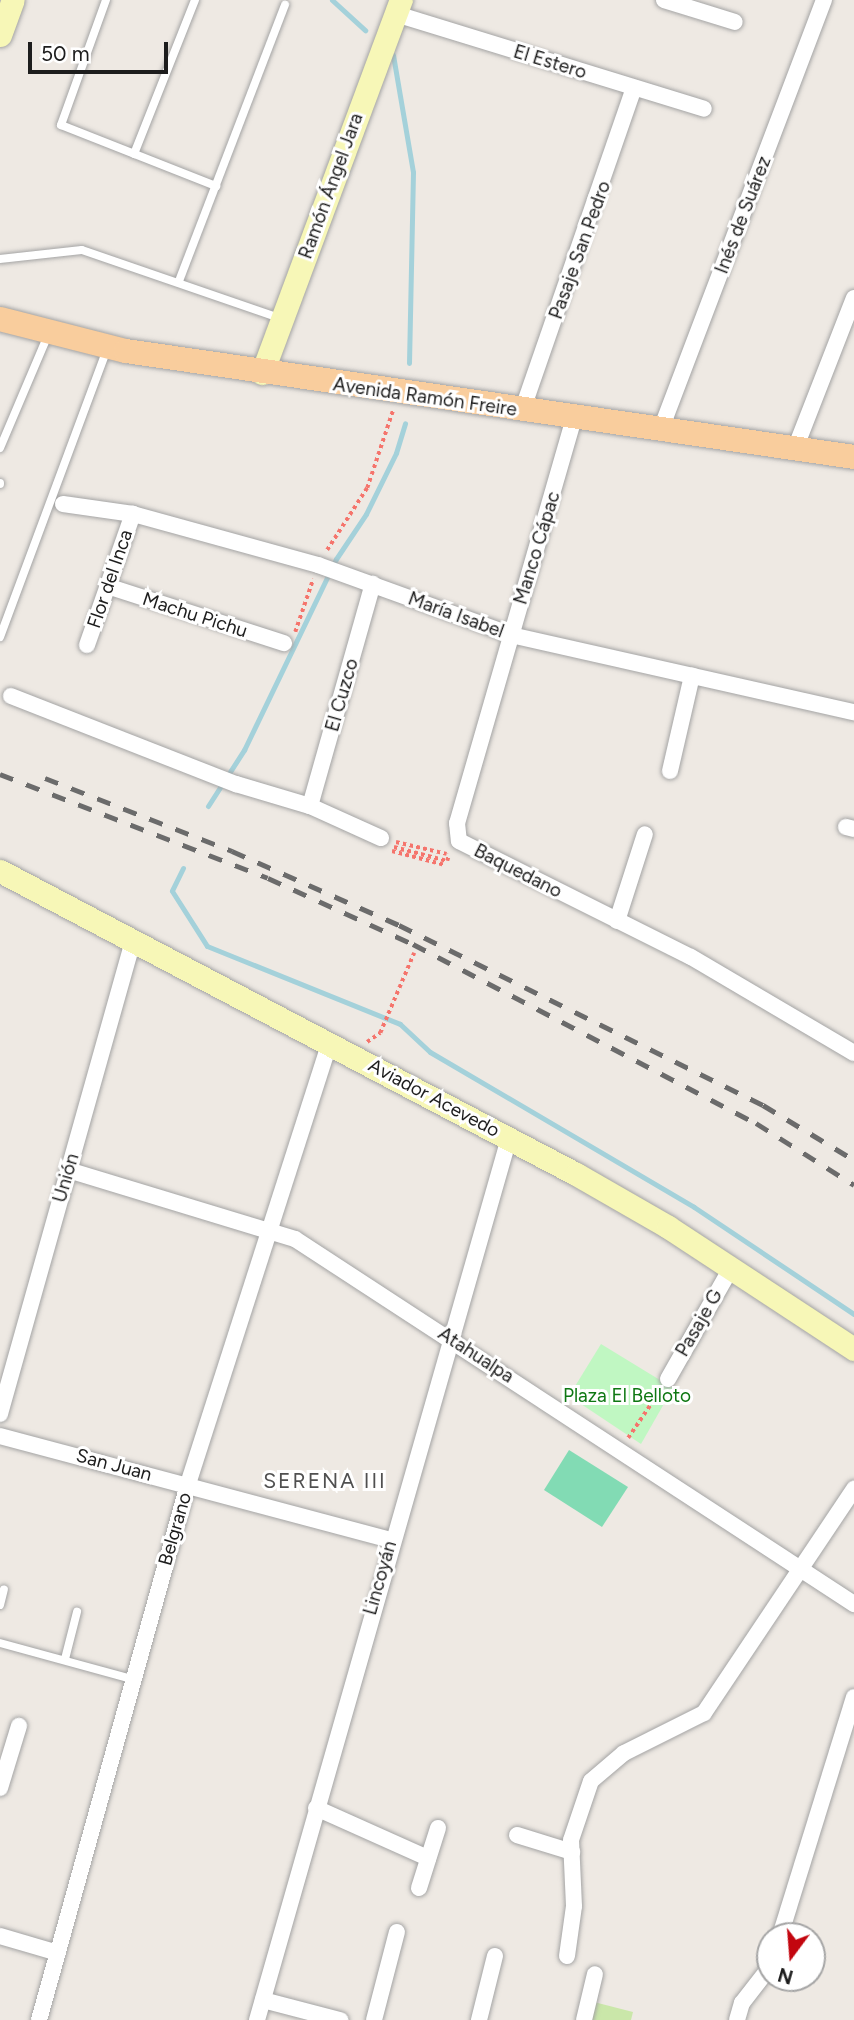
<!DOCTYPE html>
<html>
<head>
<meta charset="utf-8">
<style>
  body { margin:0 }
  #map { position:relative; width:854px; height:2020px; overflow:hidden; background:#eee9e3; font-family:Figtree,sans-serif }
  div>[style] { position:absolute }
  .grass>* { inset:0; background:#cae7a9 }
  .park>* { inset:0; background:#c0f7c2 }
  .pitch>* { inset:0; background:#82dbb4 }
  .stream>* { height:5px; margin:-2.5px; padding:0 2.5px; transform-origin:2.5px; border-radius:2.5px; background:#a4d1da }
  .path>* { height:3.5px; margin-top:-1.75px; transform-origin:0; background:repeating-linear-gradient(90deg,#f5746c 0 3.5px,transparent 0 7px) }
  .roads { filter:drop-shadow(0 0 2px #a4a4a4) drop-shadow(0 0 2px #a4a4a4) }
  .lane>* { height:8px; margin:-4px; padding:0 4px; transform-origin:4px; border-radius:4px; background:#fff }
  .street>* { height:16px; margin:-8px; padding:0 8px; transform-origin:8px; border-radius:8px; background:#fff }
  .secondary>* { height:23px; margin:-11.5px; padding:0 11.5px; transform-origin:11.5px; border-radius:11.5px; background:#f7f7b7 }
  .primary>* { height:24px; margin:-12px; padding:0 12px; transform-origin:12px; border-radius:12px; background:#f9cd9d }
  .rail>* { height:5px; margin-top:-2.5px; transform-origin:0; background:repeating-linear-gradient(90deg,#6b6b6b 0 14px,transparent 0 28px) }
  span { translate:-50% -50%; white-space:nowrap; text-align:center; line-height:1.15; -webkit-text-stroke:6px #fff; paint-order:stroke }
  .street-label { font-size:19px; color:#1d1d1d }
  .park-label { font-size:19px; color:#0e7712 }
  .neighbourhood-label { font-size:21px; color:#505050; letter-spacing:2px }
  .north { position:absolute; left:756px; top:1922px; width:70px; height:70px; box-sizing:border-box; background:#fff; border:2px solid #a5a5a5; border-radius:50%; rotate:196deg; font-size:19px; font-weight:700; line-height:28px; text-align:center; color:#1d1d1d }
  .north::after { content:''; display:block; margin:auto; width:24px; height:32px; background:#c3060f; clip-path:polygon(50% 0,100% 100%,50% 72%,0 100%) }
  .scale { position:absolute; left:28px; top:42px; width:140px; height:32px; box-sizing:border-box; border:4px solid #1d1d1d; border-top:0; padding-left:9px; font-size:21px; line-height:24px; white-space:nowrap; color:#1d1d1d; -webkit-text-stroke:5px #fff; paint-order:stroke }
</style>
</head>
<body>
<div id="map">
  <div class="grass">
    <div style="clip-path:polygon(594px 2002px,633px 2012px,631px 2020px,590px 2020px)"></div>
  </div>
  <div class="park">
    <div style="clip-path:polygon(601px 1344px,673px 1388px,641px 1444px,569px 1396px)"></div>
  </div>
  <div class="pitch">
    <div style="clip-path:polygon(569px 1450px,628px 1487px,602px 1527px,544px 1490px)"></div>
  </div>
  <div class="stream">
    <div style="left:332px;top:0;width:45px;rotate:42.3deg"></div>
    <div style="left:393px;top:55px;width:119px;rotate:80.3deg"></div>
    <div style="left:413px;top:172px;width:191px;rotate:91.2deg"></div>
    <div style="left:208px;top:806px;width:67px;rotate:-57.3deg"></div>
    <div style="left:244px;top:750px;width:212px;rotate:-64.3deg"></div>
    <div style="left:336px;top:559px;width:54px;rotate:-56.3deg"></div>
    <div style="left:366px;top:514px;width:68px;rotate:-63.8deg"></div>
    <div style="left:396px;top:453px;width:31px;rotate:-73deg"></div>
    <div style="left:183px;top:868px;width:25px;rotate:116deg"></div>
    <div style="left:172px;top:891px;width:65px;rotate:57.5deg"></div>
    <div style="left:207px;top:946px;width:208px;rotate:22deg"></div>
    <div style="left:400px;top:1024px;width:41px;rotate:43deg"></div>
    <div style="left:430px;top:1052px;width:306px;rotate:30.4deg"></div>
    <div style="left:694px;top:1207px;width:192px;rotate:33.8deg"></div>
  </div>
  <div class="path">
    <div style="left:327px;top:550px;width:74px;rotate:-57.2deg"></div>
    <div style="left:367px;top:488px;width:82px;rotate:-71.6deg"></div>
    <div style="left:295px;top:632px;width:56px;rotate:-71.2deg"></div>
    <div style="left:396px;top:842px;width:52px;rotate:13.2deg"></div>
    <div style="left:394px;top:847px;width:55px;rotate:14.8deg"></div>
    <div style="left:447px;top:861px;width:7px;rotate:-74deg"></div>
    <div style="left:392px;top:851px;width:55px;rotate:14.8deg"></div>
    <div style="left:367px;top:1042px;width:16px;rotate:-35deg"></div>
    <div style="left:380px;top:1033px;width:87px;rotate:-67deg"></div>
    <div style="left:628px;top:1438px;width:55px;rotate:-56deg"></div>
  </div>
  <div class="roads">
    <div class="lane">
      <div style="left:106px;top:0;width:133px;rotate:109.8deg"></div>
      <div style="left:61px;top:125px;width:167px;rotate:21.5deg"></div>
      <div style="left:134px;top:154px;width:166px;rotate:-68.4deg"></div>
      <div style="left:0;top:259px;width:82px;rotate:-6.3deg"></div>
      <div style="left:82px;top:250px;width:208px;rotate:19deg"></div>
      <div style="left:179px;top:281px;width:296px;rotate:-69deg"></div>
      <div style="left:0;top:448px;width:123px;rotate:-67deg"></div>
      <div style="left:0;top:483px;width:1px;rotate:90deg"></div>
      <div style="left:0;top:637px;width:306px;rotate:-69.6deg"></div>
      <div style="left:0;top:1605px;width:16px;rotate:-76deg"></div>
      <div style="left:0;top:1643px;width:137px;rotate:15.3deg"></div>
      <div style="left:65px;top:1659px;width:49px;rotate:-75.7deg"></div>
    </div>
    <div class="street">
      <div style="left:664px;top:0;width:74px;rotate:17.2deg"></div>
      <div style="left:396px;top:14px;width:322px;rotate:17.1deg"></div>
      <div style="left:522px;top:411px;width:342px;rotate:-70.9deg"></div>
      <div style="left:574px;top:418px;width:422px;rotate:106.1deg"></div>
      <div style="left:457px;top:823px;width:18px;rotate:84deg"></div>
      <div style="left:459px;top:841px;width:259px;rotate:26.6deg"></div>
      <div style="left:691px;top:957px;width:189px;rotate:30.5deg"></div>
      <div style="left:661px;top:429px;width:459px;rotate:-69.2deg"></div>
      <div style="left:795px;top:449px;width:162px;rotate:-68.7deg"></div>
      <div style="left:63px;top:504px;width:71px;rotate:8.1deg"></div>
      <div style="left:133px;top:514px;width:192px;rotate:15.4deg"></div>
      <div style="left:318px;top:565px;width:205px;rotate:19.9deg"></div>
      <div style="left:511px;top:635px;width:352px;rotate:12.7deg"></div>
      <div style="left:107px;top:586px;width:186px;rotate:17.9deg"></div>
      <div style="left:87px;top:645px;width:139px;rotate:-70.7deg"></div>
      <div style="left:11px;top:696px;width:242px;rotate:21.4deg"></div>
      <div style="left:236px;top:784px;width:77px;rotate:16.6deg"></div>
      <div style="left:310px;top:806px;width:78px;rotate:24.3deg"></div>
      <div style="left:670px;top:771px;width:98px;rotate:-77deg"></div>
      <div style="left:310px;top:806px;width:231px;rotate:-74.2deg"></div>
      <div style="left:846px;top:827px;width:8px;rotate:14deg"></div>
      <div style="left:617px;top:921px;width:91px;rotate:-72.2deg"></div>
      <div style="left:68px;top:1170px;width:237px;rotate:16.9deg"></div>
      <div style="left:295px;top:1239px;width:668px;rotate:33.14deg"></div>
      <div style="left:668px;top:1379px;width:128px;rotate:-60.4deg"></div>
      <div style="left:0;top:1414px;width:490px;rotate:-74.3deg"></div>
      <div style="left:0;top:1436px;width:404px;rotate:14.9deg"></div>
      <div style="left:0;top:1788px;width:65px;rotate:-73deg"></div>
      <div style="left:316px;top:1808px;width:123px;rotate:24.1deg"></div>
      <div style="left:517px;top:1835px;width:58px;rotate:17.2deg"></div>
      <div style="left:419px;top:1888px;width:63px;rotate:-72.4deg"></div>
      <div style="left:0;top:1936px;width:60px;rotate:16.3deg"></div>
      <div style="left:780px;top:1936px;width:250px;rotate:-72.8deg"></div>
      <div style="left:567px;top:1956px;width:50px;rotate:-82deg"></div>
      <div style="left:574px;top:1906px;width:66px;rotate:-92.6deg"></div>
      <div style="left:571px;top:1840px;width:62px;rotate:-71.3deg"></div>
      <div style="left:591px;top:1781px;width:43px;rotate:-40.3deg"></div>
      <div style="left:624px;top:1753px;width:89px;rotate:-26.6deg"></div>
      <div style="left:704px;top:1713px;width:270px;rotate:-56.2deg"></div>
      <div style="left:263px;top:2000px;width:80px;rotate:14.6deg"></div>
      <div style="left:39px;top:2020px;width:556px;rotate:-74.46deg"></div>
      <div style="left:188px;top:1484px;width:463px;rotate:-72.2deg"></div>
      <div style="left:257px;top:2020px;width:917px;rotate:-74.05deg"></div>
      <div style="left:374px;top:2020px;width:91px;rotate:-75.4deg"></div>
      <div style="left:479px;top:2020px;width:66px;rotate:-76deg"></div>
      <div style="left:584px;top:2020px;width:47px;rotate:-76.6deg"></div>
      <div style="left:737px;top:2020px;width:18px;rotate:-74deg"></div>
      <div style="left:742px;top:2003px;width:46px;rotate:-52.1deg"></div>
    </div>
    <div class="secondary">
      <div style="left:0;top:35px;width:37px;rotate:-70deg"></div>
      <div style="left:262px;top:373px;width:398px;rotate:-69.6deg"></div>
      <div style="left:0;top:871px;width:651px;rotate:27.75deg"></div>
      <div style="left:576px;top:1174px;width:106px;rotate:29.9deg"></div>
      <div style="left:668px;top:1227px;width:222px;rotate:33.3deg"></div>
    </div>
    <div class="primary">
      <div style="left:0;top:319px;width:130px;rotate:14.3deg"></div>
      <div style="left:126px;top:351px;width:736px;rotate:8.28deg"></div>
    </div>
  </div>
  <div class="rail">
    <div style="left:0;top:774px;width:287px;rotate:21.2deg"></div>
    <div style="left:268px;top:878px;width:159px;rotate:24.5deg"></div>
    <div style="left:413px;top:944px;width:387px;rotate:27.6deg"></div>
    <div style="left:756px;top:1123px;width:116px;rotate:32.3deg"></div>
    <div style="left:45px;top:778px;width:201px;rotate:21.3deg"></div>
    <div style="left:232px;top:851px;width:183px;rotate:23.9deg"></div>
    <div style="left:399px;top:925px;width:406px;rotate:26.3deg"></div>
    <div style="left:763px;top:1105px;width:106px;rotate:31.1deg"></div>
  </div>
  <div class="street-label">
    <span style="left:550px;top:62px;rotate:17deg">El Estero</span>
    <span style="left:331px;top:186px;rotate:-70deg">Ramón Ángel Jara</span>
    <span style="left:743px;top:215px;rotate:-69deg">Inés de Suárez</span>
    <span style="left:580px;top:250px;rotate:-70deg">Pasaje San Pedro</span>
    <span style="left:425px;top:397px;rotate:8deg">Avenida Ramón Freire</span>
    <span style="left:537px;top:548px;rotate:-73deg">Manco Cápac</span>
    <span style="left:110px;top:579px;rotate:-71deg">Flor del Inca</span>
    <span style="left:195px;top:615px;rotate:18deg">Machu Pichu</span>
    <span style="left:456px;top:615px;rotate:20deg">María Isabel</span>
    <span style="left:342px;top:695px;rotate:-74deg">El Cuzco</span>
    <span style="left:518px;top:871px;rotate:27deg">Baquedano</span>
    <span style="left:434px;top:1098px;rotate:28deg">Aviador Acevedo</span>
    <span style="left:66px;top:1178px;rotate:-74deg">Unión</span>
    <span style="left:699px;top:1323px;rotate:-60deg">Pasaje G</span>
    <span style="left:476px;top:1355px;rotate:33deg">Atahualpa</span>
    <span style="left:114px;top:1465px;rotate:15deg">San Juan</span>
    <span style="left:175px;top:1529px;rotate:-74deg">Belgrano</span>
    <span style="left:380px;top:1578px;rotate:-74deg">Lincoyán</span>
  </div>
  <div class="park-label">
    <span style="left:627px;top:1396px">Plaza El Belloto</span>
  </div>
  <div class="neighbourhood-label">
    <span style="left:325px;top:1481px">SERENA III</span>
  </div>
  <div class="north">N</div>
  <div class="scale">50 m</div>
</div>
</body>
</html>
